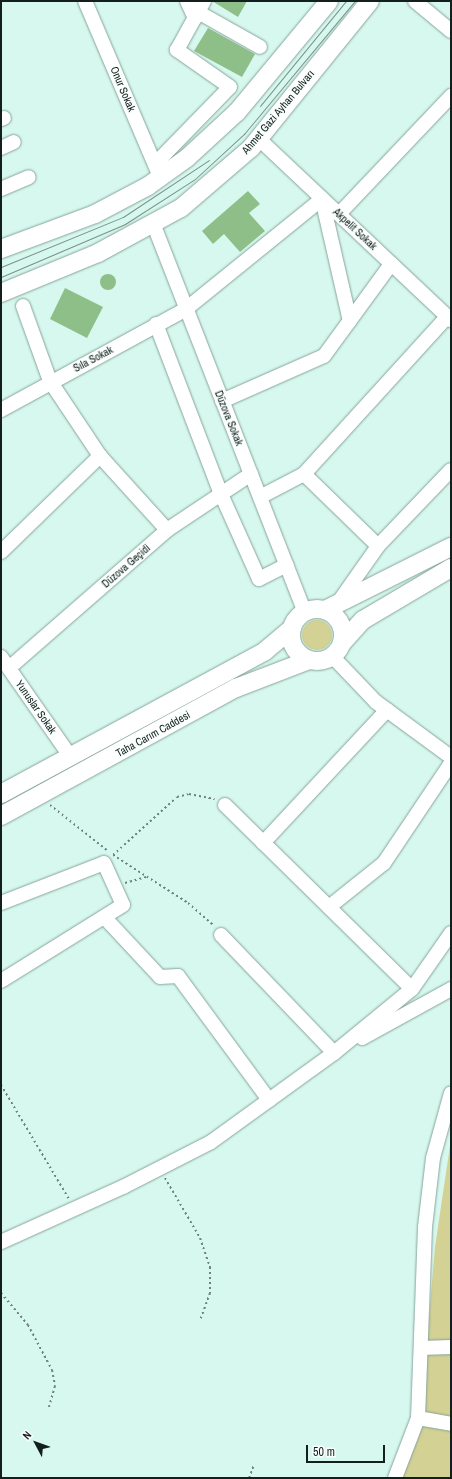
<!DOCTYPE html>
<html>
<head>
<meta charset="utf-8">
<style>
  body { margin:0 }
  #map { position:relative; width:452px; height:1479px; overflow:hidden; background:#d7f8ee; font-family:"Archivo Narrow",sans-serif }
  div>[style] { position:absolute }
  .green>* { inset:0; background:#d3d193 }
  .round { border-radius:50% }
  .building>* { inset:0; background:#8fbf89 }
  .path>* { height:2px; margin-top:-1px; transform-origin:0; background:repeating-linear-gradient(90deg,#6e837d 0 2px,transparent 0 5px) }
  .roads { filter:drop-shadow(0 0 1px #86a49c) drop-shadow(0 0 1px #86a49c) }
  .minor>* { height:14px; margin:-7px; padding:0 7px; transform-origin:7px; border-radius:7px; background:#fff }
  .major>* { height:18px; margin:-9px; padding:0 9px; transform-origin:9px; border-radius:9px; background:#fff }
  .major>.ring { margin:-9px; padding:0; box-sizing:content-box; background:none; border:18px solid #fff; border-radius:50% }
  .tram>* { height:1px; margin:-0.5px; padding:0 0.5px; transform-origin:0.5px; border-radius:0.5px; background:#7a918a }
  span { translate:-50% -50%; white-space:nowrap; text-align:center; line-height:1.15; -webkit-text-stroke:3px #f8fefc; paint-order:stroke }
  .street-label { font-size:11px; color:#131f1c }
  .frame { position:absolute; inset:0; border:2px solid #131f1c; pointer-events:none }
  .north { position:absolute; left:16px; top:1423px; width:40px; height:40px; -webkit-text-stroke:3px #f8fefc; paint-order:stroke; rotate:311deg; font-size:11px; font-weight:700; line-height:16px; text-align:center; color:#131f1c }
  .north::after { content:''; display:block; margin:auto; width:14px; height:18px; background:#131f1c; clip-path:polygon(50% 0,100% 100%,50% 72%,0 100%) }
  .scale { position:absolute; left:306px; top:1445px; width:79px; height:18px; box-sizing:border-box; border:2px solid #131f1c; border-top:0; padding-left:5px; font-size:12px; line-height:14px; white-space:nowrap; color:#131f1c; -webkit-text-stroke:3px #f8fefc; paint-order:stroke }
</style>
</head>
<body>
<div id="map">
  <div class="green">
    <div class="round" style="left:302px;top:620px;width:30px;height:30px"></div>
    <div style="clip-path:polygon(451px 1139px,451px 1478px,400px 1478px,428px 1329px,435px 1247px)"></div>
  </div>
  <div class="building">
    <div style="clip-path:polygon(212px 1px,247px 1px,238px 17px)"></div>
    <div style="clip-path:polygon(208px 28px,255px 54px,242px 77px,194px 51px)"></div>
    <div style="clip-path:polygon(248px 191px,260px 204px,249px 213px,265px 231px,240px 252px,224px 234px,213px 244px,202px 231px)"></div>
    <div class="round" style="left:100px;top:274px;width:16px;height:16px"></div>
    <div style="clip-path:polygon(65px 288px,103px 307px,87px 338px,50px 319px)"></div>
  </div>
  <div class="path">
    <div style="left:50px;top:805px;width:74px;rotate:38.4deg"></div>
    <div style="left:113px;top:855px;width:89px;rotate:32.6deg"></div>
    <div style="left:188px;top:903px;width:35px;rotate:41deg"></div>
    <div style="left:113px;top:855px;width:86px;rotate:-42.2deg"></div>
    <div style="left:177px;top:797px;width:12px;rotate:-14deg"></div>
    <div style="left:189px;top:794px;width:26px;rotate:11deg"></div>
    <div style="left:125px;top:883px;width:22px;rotate:-16deg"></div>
    <div style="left:1px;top:1085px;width:133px;rotate:59.2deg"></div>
    <div style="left:165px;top:1178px;width:69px;rotate:59.7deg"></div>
    <div style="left:200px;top:1238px;width:31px;rotate:71deg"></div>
    <div style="left:210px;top:1267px;width:26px;rotate:90deg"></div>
    <div style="left:210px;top:1293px;width:27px;rotate:110deg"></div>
    <div style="left:1px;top:1293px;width:42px;rotate:49.8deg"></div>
    <div style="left:28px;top:1325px;width:51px;rotate:61.9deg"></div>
    <div style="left:52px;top:1370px;width:16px;rotate:79deg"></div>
    <div style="left:55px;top:1386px;width:22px;rotate:106deg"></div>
    <div style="left:249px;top:1478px;width:14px;rotate:-69deg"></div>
  </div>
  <div class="roads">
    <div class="minor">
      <div style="left:85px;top:1px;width:186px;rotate:66.9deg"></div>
      <div style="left:187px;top:1px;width:19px;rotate:65deg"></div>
      <div style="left:415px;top:1px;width:47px;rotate:39.8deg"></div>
      <div style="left:198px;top:12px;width:71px;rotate:29.4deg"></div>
      <div style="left:1px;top:119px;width:3px;rotate:-18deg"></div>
      <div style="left:259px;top:139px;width:264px;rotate:43.3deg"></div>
      <div style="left:1px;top:148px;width:14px;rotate:-25deg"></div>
      <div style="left:155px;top:164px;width:107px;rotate:-45.8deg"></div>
      <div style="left:230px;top:87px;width:65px;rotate:-145.1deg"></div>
      <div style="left:177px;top:50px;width:56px;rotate:-61.1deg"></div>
      <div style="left:1px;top:189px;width:30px;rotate:-23deg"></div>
      <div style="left:339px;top:214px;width:163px;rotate:-46.5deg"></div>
      <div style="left:153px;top:223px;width:418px;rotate:68.7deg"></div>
      <div style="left:23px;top:306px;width:80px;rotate:70.2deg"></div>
      <div style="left:50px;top:381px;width:90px;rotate:56.3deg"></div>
      <div style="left:100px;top:456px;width:100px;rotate:47.8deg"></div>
      <div style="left:156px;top:324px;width:182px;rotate:69.1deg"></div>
      <div style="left:221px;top:494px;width:93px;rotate:65.9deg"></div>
      <div style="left:259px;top:579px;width:31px;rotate:-27deg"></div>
      <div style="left:222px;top:401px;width:111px;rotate:-23.8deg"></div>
      <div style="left:324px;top:356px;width:114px;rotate:-53.9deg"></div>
      <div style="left:1px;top:410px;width:211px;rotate:-28.6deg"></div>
      <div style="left:186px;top:309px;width:175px;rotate:-39deg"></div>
      <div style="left:322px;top:199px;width:125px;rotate:77.1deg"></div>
      <div style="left:304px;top:474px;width:103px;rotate:44.2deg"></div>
      <div style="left:260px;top:497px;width:50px;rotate:-27.6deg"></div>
      <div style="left:304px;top:474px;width:212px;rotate:-47.7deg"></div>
      <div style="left:1px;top:552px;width:138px;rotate:-44.1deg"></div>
      <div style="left:338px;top:603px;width:70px;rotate:-54.9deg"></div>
      <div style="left:378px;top:546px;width:105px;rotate:-46.2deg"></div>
      <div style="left:332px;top:656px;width:64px;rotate:46.3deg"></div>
      <div style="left:376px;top:702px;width:93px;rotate:36.3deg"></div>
      <div style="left:1px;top:657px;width:121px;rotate:55.1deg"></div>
      <div style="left:9px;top:668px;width:210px;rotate:-41.1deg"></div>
      <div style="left:167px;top:530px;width:101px;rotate:-33.7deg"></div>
      <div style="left:225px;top:805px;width:262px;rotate:44.5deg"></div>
      <div style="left:263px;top:843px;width:182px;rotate:-47deg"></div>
      <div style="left:1px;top:903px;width:110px;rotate:-21.2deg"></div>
      <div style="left:104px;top:863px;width:46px;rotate:65.7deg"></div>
      <div style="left:123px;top:905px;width:144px;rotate:148.1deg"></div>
      <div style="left:329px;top:907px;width:70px;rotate:-38.7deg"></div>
      <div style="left:384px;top:863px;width:120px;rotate:-56.2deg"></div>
      <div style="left:106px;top:919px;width:79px;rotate:47deg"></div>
      <div style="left:160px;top:977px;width:18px;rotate:-3deg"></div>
      <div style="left:178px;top:976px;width:154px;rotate:53.7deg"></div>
      <div style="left:221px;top:935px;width:163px;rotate:46.2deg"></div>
      <div style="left:362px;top:1038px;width:102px;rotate:-28.8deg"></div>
      <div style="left:1px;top:1242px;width:134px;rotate:-24.3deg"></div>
      <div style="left:123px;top:1187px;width:99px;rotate:-27.1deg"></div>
      <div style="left:211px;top:1142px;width:152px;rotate:-35.9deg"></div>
      <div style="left:334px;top:1053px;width:101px;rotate:-39.4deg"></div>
      <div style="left:412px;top:989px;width:68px;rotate:-55.1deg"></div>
      <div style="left:421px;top:1348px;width:30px;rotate:-2deg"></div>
      <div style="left:418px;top:1418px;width:34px;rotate:10deg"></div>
      <div style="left:395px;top:1478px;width:64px;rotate:-69deg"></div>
      <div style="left:418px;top:1418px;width:191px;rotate:-87.9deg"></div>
      <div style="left:425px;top:1227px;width:69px;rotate:-83.4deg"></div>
      <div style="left:433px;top:1158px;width:67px;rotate:-74.5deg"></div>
    </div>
    <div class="major">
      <div style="left:1px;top:249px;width:100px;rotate:-20.4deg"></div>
      <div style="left:95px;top:214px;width:60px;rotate:-27.8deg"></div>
      <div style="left:148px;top:186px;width:48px;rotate:-35.7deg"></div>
      <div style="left:187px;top:158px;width:68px;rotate:-42.6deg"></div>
      <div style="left:237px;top:112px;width:144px;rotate:-50.3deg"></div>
      <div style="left:1px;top:293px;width:105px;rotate:-22.4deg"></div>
      <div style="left:98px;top:253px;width:94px;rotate:-28.5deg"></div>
      <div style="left:181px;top:208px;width:92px;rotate:-40.6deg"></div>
      <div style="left:251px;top:148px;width:189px;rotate:-51deg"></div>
      <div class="ring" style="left:291px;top:609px;width:34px;height:34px"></div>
      <div style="left:325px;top:610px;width:141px;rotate:-26.6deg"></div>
      <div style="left:342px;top:643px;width:31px;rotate:-48deg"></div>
      <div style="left:363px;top:620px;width:102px;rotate:-30.6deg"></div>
      <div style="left:1px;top:794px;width:300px;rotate:-28.4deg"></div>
      <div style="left:265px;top:651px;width:35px;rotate:-40deg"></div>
      <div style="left:1px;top:816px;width:268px;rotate:-28.6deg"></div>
      <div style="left:236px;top:688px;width:78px;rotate:-21deg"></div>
    </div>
  </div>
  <div class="tram">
    <div style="left:260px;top:106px;width:136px;rotate:-50.7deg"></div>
    <div style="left:1px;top:267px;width:132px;rotate:-22.3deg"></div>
    <div style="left:123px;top:217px;width:103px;rotate:-33.5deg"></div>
    <div style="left:1px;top:277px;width:135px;rotate:-23.1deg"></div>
    <div style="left:125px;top:224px;width:83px;rotate:-32.7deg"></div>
    <div style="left:195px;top:179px;width:67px;rotate:-42.6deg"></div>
    <div style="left:244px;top:134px;width:173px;rotate:-50.2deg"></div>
  </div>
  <div class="street-label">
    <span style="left:123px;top:89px;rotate:67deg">Onur Sokak</span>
    <span style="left:278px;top:112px;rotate:-50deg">Ahmet Gazi Ayhan Bulvarı</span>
    <span style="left:355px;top:229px;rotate:43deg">Akpelit Sokak</span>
    <span style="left:93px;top:359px;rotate:-28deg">Sıla Sokak</span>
    <span style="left:229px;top:418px;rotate:68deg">Düzova Sokak</span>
    <span style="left:126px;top:566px;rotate:-41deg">Düzova Geçidi</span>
    <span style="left:36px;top:707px;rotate:55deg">Yunuslar Sokak</span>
    <span style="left:153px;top:734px;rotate:-29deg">Taha Carım Caddesi</span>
  </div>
  <div class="frame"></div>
  <div class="north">N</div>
  <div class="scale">50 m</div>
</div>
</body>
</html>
